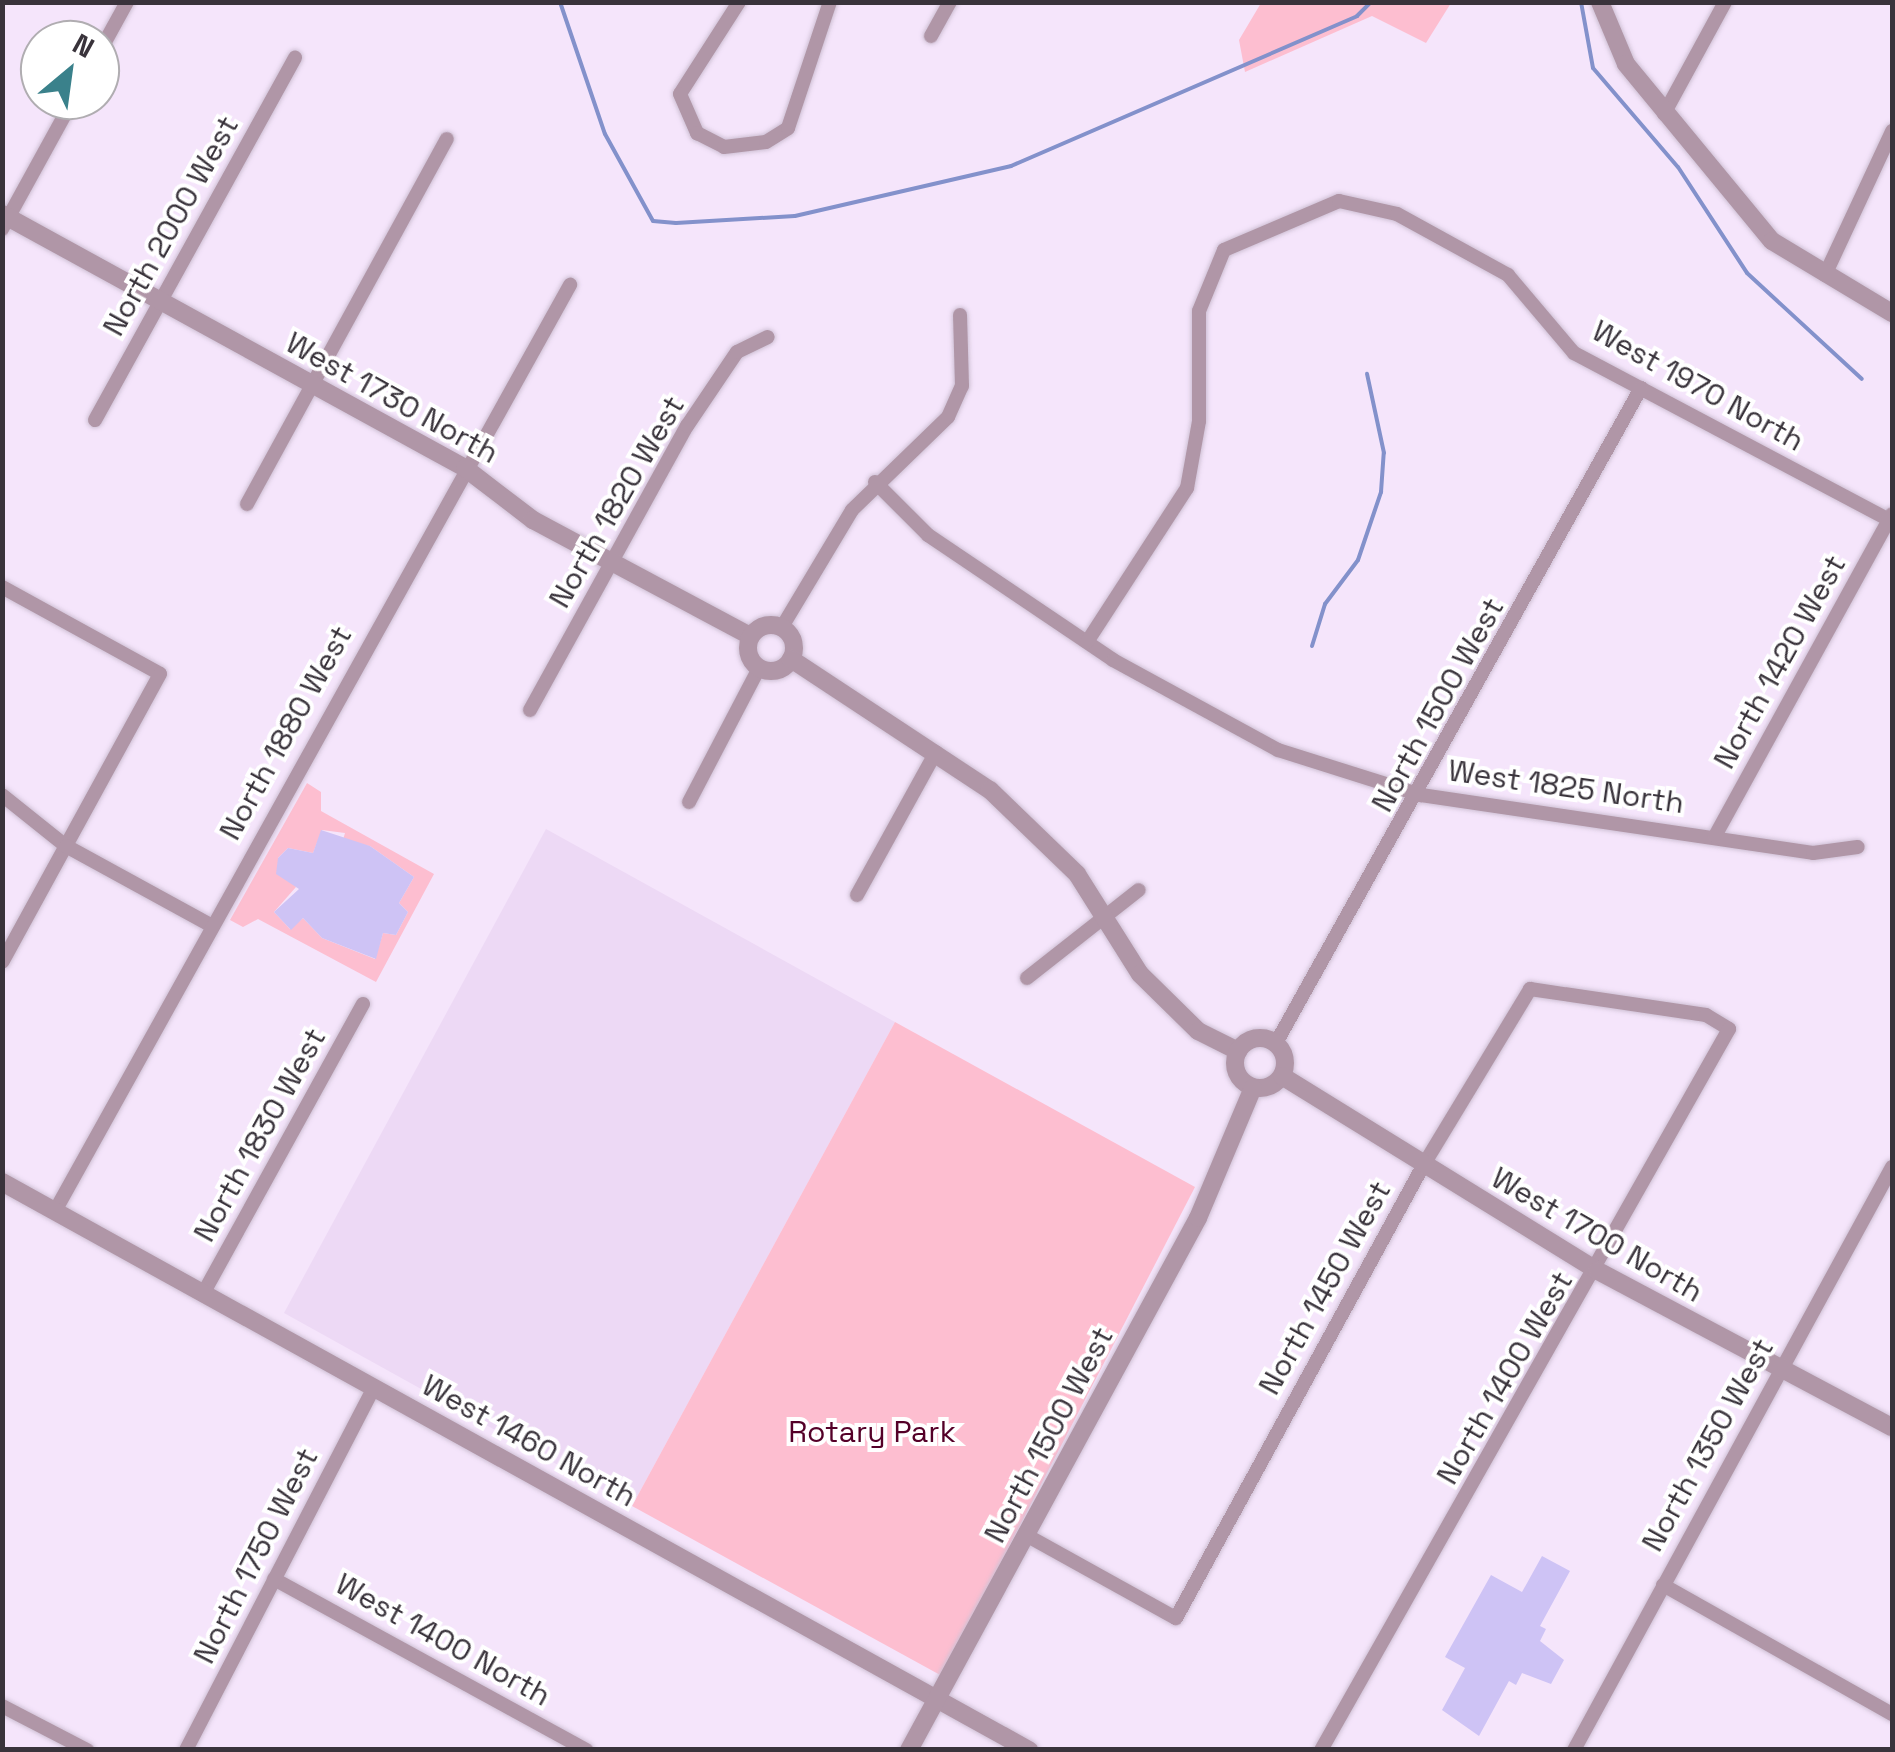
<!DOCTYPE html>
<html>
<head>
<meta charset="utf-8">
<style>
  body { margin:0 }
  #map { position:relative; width:1895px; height:1752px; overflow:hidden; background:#f5e5fb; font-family:"Space Grotesk",sans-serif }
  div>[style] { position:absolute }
  .built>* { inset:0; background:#edd9f5 }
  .green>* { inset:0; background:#fdbed0 }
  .stream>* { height:4px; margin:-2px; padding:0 2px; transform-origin:2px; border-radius:2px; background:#8391cb }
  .building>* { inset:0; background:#cec3f5 }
  .roads { filter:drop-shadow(0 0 2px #cfc1d5) drop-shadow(0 0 2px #cfc1d5) }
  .minor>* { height:14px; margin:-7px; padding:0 7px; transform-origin:7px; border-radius:7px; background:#b096a7 }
  .tertiary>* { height:18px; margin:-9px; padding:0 9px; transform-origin:9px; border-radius:9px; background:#b096a7 }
  .tertiary>.ring { margin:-9px; padding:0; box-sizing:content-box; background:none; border:18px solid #b096a7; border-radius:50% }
  span { translate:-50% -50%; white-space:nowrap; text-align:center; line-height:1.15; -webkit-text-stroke:8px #fff; paint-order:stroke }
  .street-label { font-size:30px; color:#39333b }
  .park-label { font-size:30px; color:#540028 }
  .frame { position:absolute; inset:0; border:5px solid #39333b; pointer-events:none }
  .north { position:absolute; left:20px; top:20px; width:100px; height:100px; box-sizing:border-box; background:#fff; border:2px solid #b0adb1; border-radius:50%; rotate:29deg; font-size:28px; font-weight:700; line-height:40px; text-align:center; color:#39333b }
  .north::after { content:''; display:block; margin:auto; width:35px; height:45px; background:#3a818b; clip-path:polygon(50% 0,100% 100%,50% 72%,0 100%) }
</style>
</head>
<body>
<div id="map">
  <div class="built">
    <div style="clip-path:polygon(546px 829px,895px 1022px,632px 1506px,284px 1313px)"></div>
  </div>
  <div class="green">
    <div style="clip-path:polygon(1261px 3px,1261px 2px,1451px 3px,1426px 43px,1372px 16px,1245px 72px,1239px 40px)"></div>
    <div style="clip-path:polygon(evenodd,307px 783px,321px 792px,321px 811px,434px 874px,376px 982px,258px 919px,243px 927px,230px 920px,307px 783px,322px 830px,345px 833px,342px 843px,370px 846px,414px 877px,399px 903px,408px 912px,396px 935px,383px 933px,375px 959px,322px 938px,303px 918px,290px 929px,274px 912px,296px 887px,278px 858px,288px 848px,313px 853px,322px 830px)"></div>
    <div style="clip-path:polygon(895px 1022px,1195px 1187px,942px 1676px,632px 1506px)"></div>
  </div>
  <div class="stream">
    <div style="left:560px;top:2px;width:139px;rotate:71.2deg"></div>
    <div style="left:605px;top:134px;width:99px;rotate:61.1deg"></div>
    <div style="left:653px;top:221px;width:23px;rotate:5deg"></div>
    <div style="left:676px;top:223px;width:119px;rotate:-3.4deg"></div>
    <div style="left:795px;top:216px;width:222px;rotate:-13deg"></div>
    <div style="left:1011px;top:166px;width:377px;rotate:-23.4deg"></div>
    <div style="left:1357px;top:16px;width:20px;rotate:-45deg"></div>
    <div style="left:1581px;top:2px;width:67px;rotate:79.7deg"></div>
    <div style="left:1593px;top:68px;width:130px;rotate:49.4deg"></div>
    <div style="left:1678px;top:167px;width:126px;rotate:56.9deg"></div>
    <div style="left:1747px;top:273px;width:156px;rotate:42.7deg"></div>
    <div style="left:1312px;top:646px;width:44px;rotate:-72.8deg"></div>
    <div style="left:1325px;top:604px;width:55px;rotate:-53.1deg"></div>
    <div style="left:1358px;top:560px;width:72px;rotate:-71.3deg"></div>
    <div style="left:1381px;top:492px;width:39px;rotate:-86deg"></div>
    <div style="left:1384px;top:453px;width:81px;rotate:-102.1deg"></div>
  </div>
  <div class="building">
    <div style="clip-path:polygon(321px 830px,370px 846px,414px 877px,399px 903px,408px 912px,396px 935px,383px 933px,376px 959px,322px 938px,303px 918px,291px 930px,274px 912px,299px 889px,276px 874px,278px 858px,288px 848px,313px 853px)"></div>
    <div style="clip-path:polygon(1542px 1556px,1570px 1571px,1540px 1626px,1546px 1629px,1540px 1641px,1564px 1660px,1551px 1684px,1522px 1673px,1516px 1685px,1509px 1681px,1479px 1736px,1442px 1710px,1465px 1668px,1445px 1657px,1491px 1575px,1522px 1592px)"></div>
  </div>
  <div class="roads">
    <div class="minor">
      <div style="left:739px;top:2px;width:109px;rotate:122.7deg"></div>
      <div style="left:680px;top:94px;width:43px;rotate:66.4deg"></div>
      <div style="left:697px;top:133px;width:30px;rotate:27deg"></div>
      <div style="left:724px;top:147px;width:42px;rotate:-6.8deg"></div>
      <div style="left:766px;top:142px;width:26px;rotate:-32deg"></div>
      <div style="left:788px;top:128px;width:133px;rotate:-71.6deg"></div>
      <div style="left:931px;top:36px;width:39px;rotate:-61deg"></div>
      <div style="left:100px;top:51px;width:56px;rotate:-61.1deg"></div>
      <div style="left:1664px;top:114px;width:128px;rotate:-61.4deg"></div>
      <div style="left:2px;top:229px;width:147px;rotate:-61.2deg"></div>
      <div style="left:1825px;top:275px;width:159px;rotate:-65deg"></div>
      <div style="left:95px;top:420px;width:414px;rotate:-61.1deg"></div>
      <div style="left:875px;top:482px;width:75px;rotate:45deg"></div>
      <div style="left:928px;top:535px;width:223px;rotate:34deg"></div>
      <div style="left:1113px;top:660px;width:188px;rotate:28.6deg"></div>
      <div style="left:1278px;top:750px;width:150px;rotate:17.5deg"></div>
      <div style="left:1421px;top:795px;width:396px;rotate:8.4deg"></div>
      <div style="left:1813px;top:853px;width:45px;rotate:-7.6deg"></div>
      <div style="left:247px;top:504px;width:416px;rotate:-61.3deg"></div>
      <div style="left:2px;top:587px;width:180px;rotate:28.8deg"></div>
      <div style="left:160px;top:674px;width:328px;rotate:118.7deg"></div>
      <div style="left:782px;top:627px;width:136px;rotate:-59.1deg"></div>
      <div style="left:852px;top:510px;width:134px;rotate:-44.1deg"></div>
      <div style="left:948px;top:417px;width:34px;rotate:-66deg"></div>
      <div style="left:962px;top:386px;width:71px;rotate:-91.6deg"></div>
      <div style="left:1087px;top:642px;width:184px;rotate:-57deg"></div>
      <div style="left:1187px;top:488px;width:68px;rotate:-79.8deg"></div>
      <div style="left:1199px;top:421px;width:110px;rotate:-90deg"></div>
      <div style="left:1199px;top:311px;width:66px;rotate:-67.7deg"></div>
      <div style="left:1224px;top:250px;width:125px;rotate:-23.1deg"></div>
      <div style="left:1339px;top:201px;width:59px;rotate:12.6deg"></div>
      <div style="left:1397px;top:214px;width:127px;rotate:28.8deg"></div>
      <div style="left:1508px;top:275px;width:102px;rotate:49.8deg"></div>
      <div style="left:1574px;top:353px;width:357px;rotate:27.9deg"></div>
      <div style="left:530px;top:710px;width:325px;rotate:-61.1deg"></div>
      <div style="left:687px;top:426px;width:89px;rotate:-56deg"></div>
      <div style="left:737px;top:352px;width:34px;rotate:-26deg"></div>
      <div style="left:2px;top:795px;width:82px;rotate:38.6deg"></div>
      <div style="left:66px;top:846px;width:164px;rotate:28.7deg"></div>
      <div style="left:689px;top:802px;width:151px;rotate:-62.4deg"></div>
      <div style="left:1715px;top:836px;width:367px;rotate:-61.2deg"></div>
      <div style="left:857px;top:895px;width:163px;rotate:-61.1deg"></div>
      <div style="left:1027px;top:978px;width:142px;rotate:-38.2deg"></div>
      <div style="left:1276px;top:1043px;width:750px;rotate:-60.87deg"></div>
      <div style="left:55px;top:1211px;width:1060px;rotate:-60.92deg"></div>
      <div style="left:204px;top:1292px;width:329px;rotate:-61.1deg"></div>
      <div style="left:1026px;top:1535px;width:171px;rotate:29deg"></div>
      <div style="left:1176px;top:1618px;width:515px;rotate:-61.35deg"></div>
      <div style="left:1423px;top:1166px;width:207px;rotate:-58.8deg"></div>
      <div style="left:1530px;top:989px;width:178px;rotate:8.4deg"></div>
      <div style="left:1706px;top:1015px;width:27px;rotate:31deg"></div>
      <div style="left:1729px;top:1029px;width:828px;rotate:119.5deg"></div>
      <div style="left:274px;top:1579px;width:356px;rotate:28.7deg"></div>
      <div style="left:1663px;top:1585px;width:263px;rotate:29.4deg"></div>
      <div style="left:2px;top:1706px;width:96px;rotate:27.4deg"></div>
      <div style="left:186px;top:1750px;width:409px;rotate:-62.6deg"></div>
      <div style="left:1574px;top:1750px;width:664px;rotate:-61.39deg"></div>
    </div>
    <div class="tertiary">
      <div style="left:1600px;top:2px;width:67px;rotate:67.2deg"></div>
      <div style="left:1626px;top:64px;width:229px;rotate:50.5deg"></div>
      <div style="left:1772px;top:241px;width:140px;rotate:31deg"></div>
      <div style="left:2px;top:214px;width:528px;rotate:28.75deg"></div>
      <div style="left:465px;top:468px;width:86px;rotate:37.4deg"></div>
      <div style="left:533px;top:520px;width:246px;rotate:28.1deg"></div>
      <div class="ring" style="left:748px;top:625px;width:28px;height:28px"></div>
      <div style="left:791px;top:659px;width:238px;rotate:33.4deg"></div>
      <div style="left:990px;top:790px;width:121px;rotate:44deg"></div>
      <div style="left:1077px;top:874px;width:118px;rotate:57.8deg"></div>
      <div style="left:1140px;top:974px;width:81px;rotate:44.5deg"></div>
      <div style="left:1198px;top:1031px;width:45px;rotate:26.6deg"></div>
      <div class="ring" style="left:1235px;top:1038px;width:32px;height:32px"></div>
      <div style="left:1282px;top:1076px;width:371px;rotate:31.7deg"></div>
      <div style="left:1598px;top:1271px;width:333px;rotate:28deg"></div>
      <div style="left:2px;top:1182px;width:1174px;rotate:28.95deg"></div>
      <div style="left:909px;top:1750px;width:605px;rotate:-61.49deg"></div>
      <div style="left:1198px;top:1218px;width:141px;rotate:-67.1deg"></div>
    </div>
  </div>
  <div class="street-label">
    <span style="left:171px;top:226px;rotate:-61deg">North 2000 West</span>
    <span style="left:1698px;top:386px;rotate:29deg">West 1970 North</span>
    <span style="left:392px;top:398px;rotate:29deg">West 1730 North</span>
    <span style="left:617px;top:502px;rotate:-60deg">North 1820 West</span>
    <span style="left:1780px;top:662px;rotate:-61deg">North 1420 West</span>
    <span style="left:1438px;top:705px;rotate:-61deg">North 1500 West</span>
    <span style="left:286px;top:733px;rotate:-61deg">North 1880 West</span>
    <span style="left:1566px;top:787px;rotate:8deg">West 1825 North</span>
    <span style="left:260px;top:1135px;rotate:-61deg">North 1830 West</span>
    <span style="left:1597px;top:1235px;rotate:30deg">West 1700 North</span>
    <span style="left:1325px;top:1288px;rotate:-61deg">North 1450 West</span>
    <span style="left:1505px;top:1378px;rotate:-60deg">North 1400 West</span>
    <span style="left:1049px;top:1435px;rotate:-62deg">North 1500 West</span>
    <span style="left:529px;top:1441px;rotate:29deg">West 1460 North</span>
    <span style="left:1708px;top:1445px;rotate:-61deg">North 1350 West</span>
    <span style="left:256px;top:1556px;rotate:-63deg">North 1750 West</span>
    <span style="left:443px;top:1640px;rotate:29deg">West 1400 North</span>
  </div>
  <div class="park-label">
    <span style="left:872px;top:1432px">Rotary Park</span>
  </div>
  <div class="frame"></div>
  <div class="north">N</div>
</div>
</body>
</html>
